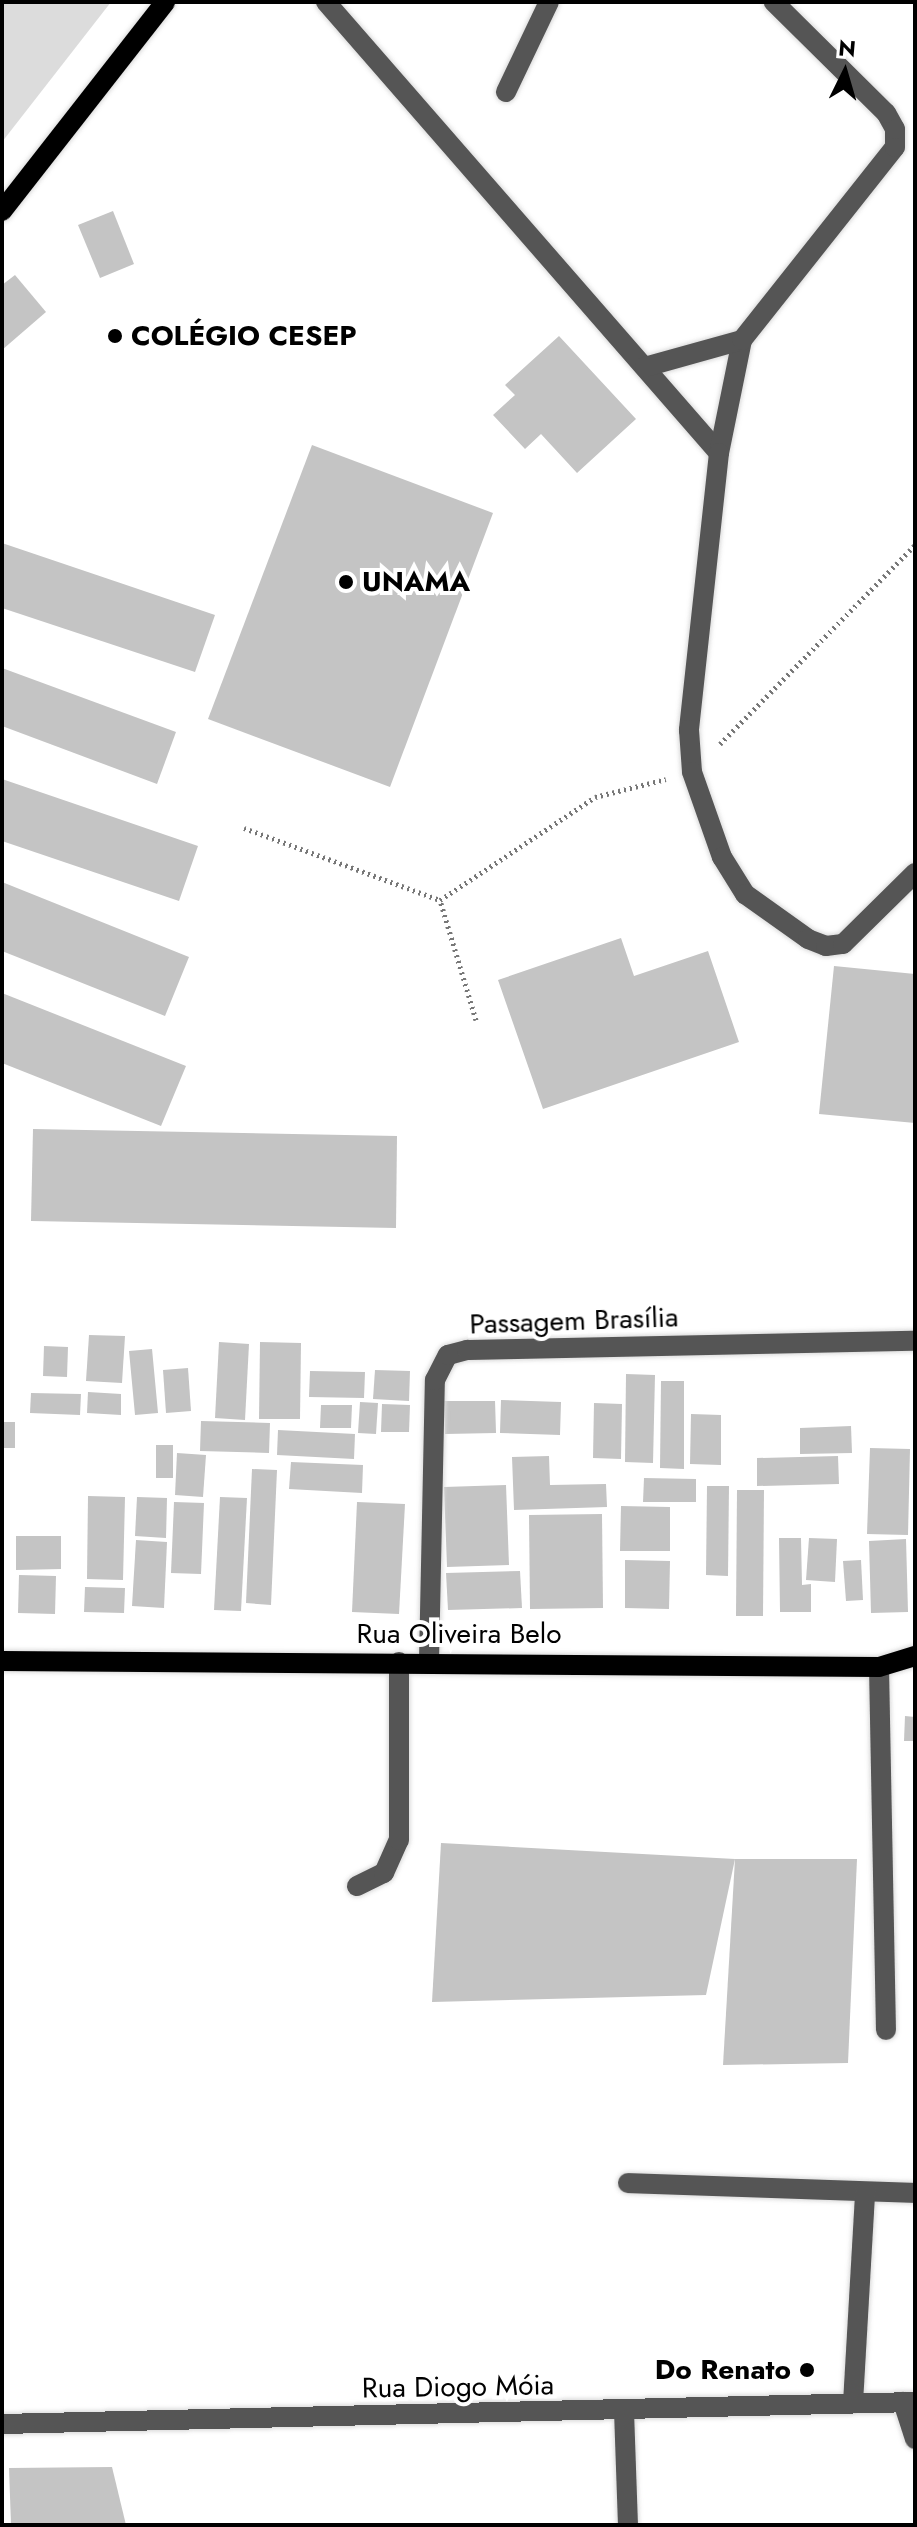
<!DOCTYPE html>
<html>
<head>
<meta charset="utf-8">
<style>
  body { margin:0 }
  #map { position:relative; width:917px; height:2527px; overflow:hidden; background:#fff; font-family:Jost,sans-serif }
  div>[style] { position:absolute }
  .green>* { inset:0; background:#dcdcdc }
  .building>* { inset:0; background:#c4c4c4 }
  .path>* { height:5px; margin-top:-2.5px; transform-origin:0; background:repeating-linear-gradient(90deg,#777 0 2px,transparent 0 6px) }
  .roads { filter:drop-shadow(0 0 2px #dbdbdb) drop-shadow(0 0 2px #dbdbdb) }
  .minor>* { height:20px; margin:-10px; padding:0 10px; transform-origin:10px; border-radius:10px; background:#555 }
  .major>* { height:20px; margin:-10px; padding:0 10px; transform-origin:10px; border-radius:10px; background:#000 }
  .dots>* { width:22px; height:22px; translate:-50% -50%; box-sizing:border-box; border:4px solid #fff; border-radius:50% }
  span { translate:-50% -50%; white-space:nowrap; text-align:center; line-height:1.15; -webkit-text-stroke:8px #fff; paint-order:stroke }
  .poi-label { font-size:28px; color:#000; font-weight:700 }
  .left { translate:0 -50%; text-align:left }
  .right { translate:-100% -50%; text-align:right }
  .street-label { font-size:28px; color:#000 }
  .frame { position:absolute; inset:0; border:4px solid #000; pointer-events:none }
  .north { position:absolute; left:805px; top:32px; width:80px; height:80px; -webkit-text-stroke:6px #fff; paint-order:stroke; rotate:5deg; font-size:22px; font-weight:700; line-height:32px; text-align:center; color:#000 }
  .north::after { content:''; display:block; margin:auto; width:28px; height:36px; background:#000; clip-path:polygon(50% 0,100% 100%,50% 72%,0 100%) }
</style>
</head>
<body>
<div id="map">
  <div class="green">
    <div style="clip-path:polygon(2px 2px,111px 2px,2px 142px)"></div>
  </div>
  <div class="building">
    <div style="clip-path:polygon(113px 211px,134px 264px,100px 278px,78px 225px)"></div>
    <div style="clip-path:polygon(15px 275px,46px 312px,2px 350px,2px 285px)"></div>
    <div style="clip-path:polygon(559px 336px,636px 419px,577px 473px,541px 434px,525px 449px,493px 415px,515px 395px,505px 385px)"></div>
    <div style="clip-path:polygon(312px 445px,493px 513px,390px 787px,208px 719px)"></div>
    <div style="clip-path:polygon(2px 543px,215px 615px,195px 672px,2px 608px)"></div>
    <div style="clip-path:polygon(2px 668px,176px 732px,157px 784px,2px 726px)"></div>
    <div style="clip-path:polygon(2px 779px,198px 846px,179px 901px,2px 841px)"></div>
    <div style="clip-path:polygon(2px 882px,189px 957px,165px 1016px,2px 951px)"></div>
    <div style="clip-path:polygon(621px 938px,634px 976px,708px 951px,739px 1042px,543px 1109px,498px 980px)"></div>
    <div style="clip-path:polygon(834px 966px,915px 974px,915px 1123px,819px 1114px)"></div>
    <div style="clip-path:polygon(2px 993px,186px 1066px,161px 1126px,2px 1063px)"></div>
    <div style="clip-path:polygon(33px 1129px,397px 1136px,396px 1228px,31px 1221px)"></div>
    <div style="clip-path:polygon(89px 1335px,125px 1336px,122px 1383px,86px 1381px)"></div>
    <div style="clip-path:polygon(219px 1342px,249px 1344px,245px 1420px,215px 1418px)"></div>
    <div style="clip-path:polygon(260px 1342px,301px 1343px,300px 1419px,259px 1419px)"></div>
    <div style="clip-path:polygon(44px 1346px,68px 1347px,67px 1377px,43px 1376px)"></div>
    <div style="clip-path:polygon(152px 1349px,158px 1413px,135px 1415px,129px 1351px)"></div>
    <div style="clip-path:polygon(188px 1368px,191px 1411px,166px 1413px,163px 1370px)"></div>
    <div style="clip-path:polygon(375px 1370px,410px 1371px,409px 1401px,373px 1399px)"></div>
    <div style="clip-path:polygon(310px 1371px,365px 1372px,364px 1398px,309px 1397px)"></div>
    <div style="clip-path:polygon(626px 1374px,655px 1375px,653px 1463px,625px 1462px)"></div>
    <div style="clip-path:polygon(661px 1381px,684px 1381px,684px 1469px,660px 1468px)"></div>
    <div style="clip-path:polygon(88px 1392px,121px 1394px,121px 1415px,87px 1413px)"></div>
    <div style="clip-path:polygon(31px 1393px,81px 1394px,80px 1415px,30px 1413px)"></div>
    <div style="clip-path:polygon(501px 1400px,561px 1402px,560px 1435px,500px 1433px)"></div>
    <div style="clip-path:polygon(444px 1401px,495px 1401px,496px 1433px,445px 1434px)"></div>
    <div style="clip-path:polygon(360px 1402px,378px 1403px,376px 1434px,358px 1433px)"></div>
    <div style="clip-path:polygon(594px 1403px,622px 1404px,621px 1459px,593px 1458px)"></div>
    <div style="clip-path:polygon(382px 1404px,410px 1405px,409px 1432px,381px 1432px)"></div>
    <div style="clip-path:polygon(321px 1405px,352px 1405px,351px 1428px,320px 1428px)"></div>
    <div style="clip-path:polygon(691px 1414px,721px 1415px,721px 1465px,690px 1464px)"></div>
    <div style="clip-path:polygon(201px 1421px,270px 1423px,269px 1453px,200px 1451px)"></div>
    <div style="clip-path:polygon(2px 1422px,15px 1422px,15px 1448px,2px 1448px)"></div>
    <div style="clip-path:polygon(851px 1426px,852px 1453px,800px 1454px,800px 1428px)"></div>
    <div style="clip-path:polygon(278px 1430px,355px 1434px,354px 1459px,277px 1455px)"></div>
    <div style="clip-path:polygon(156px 1445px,173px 1445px,173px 1478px,156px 1478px)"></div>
    <div style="clip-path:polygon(870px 1448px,910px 1449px,908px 1535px,867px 1534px)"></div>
    <div style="clip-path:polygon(177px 1453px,206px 1455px,203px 1497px,175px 1495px)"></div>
    <div style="clip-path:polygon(549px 1456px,550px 1485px,606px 1484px,607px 1507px,514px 1510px,512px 1457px)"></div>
    <div style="clip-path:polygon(838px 1456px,839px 1484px,757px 1486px,757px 1458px)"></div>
    <div style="clip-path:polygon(291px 1462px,363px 1465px,362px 1493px,289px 1489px)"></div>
    <div style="clip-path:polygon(252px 1469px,277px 1470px,271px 1605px,246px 1603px)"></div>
    <div style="clip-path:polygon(644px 1478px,696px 1479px,696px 1502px,643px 1502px)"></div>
    <div style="clip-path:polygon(506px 1485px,509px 1565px,447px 1567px,444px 1487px)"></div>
    <div style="clip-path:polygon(707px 1486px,729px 1486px,728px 1576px,706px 1575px)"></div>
    <div style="clip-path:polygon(737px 1490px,764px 1490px,763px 1616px,736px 1616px)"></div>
    <div style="clip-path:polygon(88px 1496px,125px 1497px,123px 1580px,87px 1579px)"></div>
    <div style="clip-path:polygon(137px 1497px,167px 1498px,166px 1538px,135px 1536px)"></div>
    <div style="clip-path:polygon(220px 1497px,247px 1498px,241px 1611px,214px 1610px)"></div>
    <div style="clip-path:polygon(174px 1502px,204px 1503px,201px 1574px,171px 1573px)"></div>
    <div style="clip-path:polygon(357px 1502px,405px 1504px,399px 1614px,352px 1612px)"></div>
    <div style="clip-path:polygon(621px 1506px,670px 1507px,670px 1551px,620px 1551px)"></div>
    <div style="clip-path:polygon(602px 1514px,603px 1608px,530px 1609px,529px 1515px)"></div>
    <div style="clip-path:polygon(16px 1536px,61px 1536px,61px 1569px,16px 1570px)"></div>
    <div style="clip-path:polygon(779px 1538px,801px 1538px,802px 1585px,811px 1584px,811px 1612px,780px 1612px)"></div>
    <div style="clip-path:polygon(809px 1538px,837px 1539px,835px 1582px,806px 1580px)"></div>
    <div style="clip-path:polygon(906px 1539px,908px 1612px,871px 1613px,869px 1541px)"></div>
    <div style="clip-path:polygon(136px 1540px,167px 1542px,164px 1608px,132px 1606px)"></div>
    <div style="clip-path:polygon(625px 1560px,670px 1561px,669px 1609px,625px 1608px)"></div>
    <div style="clip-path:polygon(861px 1560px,863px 1600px,846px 1601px,843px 1561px)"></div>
    <div style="clip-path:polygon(520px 1571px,522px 1608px,448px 1610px,446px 1573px)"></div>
    <div style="clip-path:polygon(19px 1575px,56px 1576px,55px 1614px,18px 1613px)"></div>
    <div style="clip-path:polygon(85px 1587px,125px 1588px,124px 1613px,84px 1612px)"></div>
    <div style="clip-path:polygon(905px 1716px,915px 1717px,915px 1741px,904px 1741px)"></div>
    <div style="clip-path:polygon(441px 1843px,735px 1859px,706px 1995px,432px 2002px)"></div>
    <div style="clip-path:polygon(735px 1859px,857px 1859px,848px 2063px,723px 2065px)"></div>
    <div style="clip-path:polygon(112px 2467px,126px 2525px,11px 2525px,9px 2468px)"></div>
  </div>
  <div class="path">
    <div style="left:720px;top:744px;width:279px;rotate:-45.6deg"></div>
    <div style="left:244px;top:828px;width:209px;rotate:20.2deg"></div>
    <div style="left:476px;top:1020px;width:125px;rotate:-106.7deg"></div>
    <div style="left:440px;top:900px;width:186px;rotate:-33.6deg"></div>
    <div style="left:595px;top:797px;width:73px;rotate:-14.2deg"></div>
  </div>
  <div class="roads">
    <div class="minor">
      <div style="left:326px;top:2px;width:598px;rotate:48.93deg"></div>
      <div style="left:506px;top:92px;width:100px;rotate:-64.5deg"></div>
      <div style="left:742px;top:340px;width:115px;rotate:101.5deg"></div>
      <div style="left:719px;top:453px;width:279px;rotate:96.2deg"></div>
      <div style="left:689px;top:730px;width:42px;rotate:85.9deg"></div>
      <div style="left:692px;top:772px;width:90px;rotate:70.6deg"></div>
      <div style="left:722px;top:857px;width:44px;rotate:58.1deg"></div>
      <div style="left:745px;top:894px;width:77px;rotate:35.5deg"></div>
      <div style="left:808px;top:939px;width:19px;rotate:21deg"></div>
      <div style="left:826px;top:946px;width:17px;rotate:-7deg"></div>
      <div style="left:843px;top:944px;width:101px;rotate:-44.6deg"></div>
      <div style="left:645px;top:367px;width:101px;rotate:-15.6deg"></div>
      <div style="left:742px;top:340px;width:246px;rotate:-51.6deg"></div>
      <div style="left:895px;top:147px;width:18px;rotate:-90deg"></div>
      <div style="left:895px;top:129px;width:18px;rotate:-119deg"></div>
      <div style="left:886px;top:113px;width:158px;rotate:-135.3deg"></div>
      <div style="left:429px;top:1661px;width:281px;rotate:-88.8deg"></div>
      <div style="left:435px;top:1380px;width:28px;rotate:-63deg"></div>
      <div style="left:448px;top:1355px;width:20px;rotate:-15deg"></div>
      <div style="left:467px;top:1350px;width:448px;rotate:-1.2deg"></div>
      <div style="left:879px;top:1667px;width:363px;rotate:88.9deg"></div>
      <div style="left:357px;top:1886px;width:30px;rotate:-26deg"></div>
      <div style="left:384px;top:1873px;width:36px;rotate:-66deg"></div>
      <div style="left:399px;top:1840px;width:178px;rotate:-90deg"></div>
      <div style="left:628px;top:2183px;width:287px;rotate:2deg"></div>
      <div style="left:903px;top:2402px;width:39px;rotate:72deg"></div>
      <div style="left:853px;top:2403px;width:211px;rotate:-86.7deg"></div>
      <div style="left:624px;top:2411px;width:114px;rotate:88deg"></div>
      <div style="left:2px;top:2424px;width:913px;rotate:-1.38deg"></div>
    </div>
    <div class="major">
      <div style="left:2px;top:211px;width:265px;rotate:-52deg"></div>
      <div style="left:2px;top:1661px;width:877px;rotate:0.39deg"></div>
      <div style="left:879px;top:1667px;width:38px;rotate:-17deg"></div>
    </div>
  </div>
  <div class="dots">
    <div style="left:115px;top:336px;background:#000"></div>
    <div style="left:346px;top:582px;background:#000"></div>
    <div style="left:807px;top:2370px;background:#000"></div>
  </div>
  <div class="poi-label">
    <span class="left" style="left:131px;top:336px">COLÉGIO CESEP</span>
    <span class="left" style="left:362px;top:582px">UNAMA</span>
    <span class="right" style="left:791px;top:2370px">Do Renato</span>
  </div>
  <div class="street-label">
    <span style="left:574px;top:1321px;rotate:-2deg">Passagem Brasília</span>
    <span style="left:459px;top:1634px">Rua Oliveira Belo</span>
    <span style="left:458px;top:2387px;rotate:-1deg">Rua Diogo Móia</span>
  </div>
  <div class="frame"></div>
  <div class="north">N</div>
</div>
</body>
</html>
